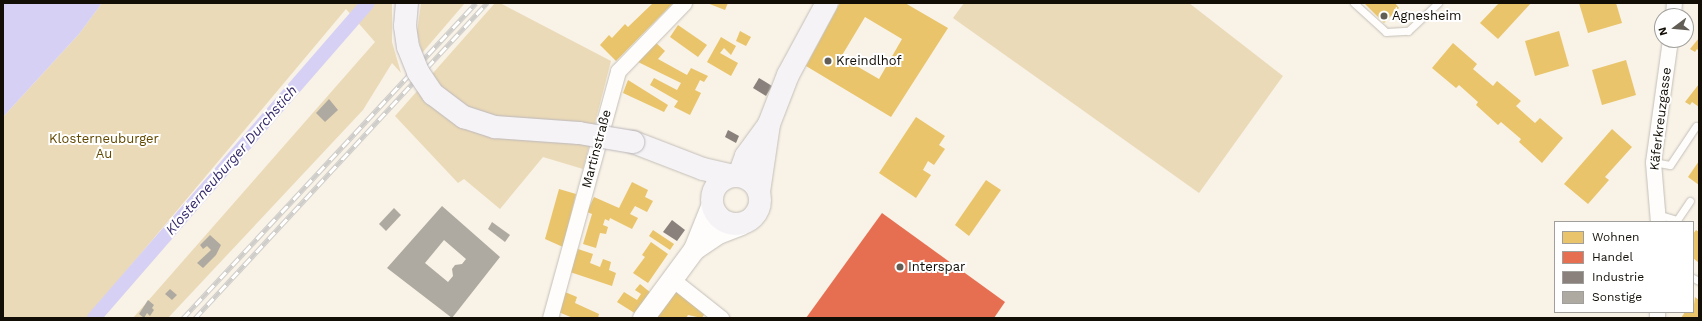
<!DOCTYPE html>
<html>
<head>
<meta charset="utf-8">
<style>
  body { margin:0 }
  #map { position:relative; width:1702px; height:321px; overflow:hidden; background:#f8f2e7; font-family:"Work Sans",sans-serif }
  div>[style] { position:absolute }
  .green>* { inset:0; background:#ebdab7 }
  .water>* { inset:0; background:#d6d1f4 }
  .homes>* { inset:0; background:#e9c46a }
  .shops>* { inset:0; background:#e76f51 }
  .industry>* { inset:0; background:#8a817c }
  .canal>* { height:14px; margin:-7px; padding:0 7px; transform-origin:7px; border-radius:7px; background:#d6d1f4 }
  .building>* { inset:0; background:#afaaa1 }
  .roads { filter:drop-shadow(0 0 1px #c4bfb7) drop-shadow(0 0 1px #c4bfb7) }
  .service>* { height:7px; margin:-3.5px; padding:0 3.5px; transform-origin:3.5px; border-radius:3.5px; background:#fefdfb }
  .minor>* { height:15px; margin:-7.5px; padding:0 7.5px; transform-origin:7.5px; border-radius:7.5px; background:#fefdfb }
  .secondary>* { height:21px; margin:-10.5px; padding:0 10.5px; transform-origin:10.5px; border-radius:10.5px; background:#fefdfb }
  .primary>* { height:22px; margin:-11px; padding:0 11px; transform-origin:11px; border-radius:11px; background:#f5f3f6 }
  .primary>.ring { margin:-11px; padding:0; box-sizing:content-box; background:none; border:22px solid #f5f3f6; border-radius:50% }
  .rail>* { height:4.5px; margin-top:-2.25px; transform-origin:0; background:repeating-linear-gradient(90deg,#fff 0 9px,#cfcdca 0 18px); box-sizing:border-box; border-block:1px solid #cfcdca }
  .bridges { filter:drop-shadow(0 0 1px #bcb8bc) drop-shadow(0 0 1px #bcb8bc) }
  .primary-bridge>* { height:22px; margin:-11px; padding:0 11px; transform-origin:11px; border-radius:11px; background:#f5f3f6 }
  .dots>* { width:11px; height:11px; translate:-50% -50%; box-sizing:border-box; border:2px solid #fff; border-radius:50% }
  span { translate:-50% -50%; white-space:nowrap; text-align:center; line-height:1.15; -webkit-text-stroke:4px #fff; paint-order:stroke }
  .poi-label { font-size:13px; color:#120e06 }
  .left { translate:0 -50%; text-align:left }
  .street-label { font-size:13px; color:#120e06 }
  .park-label { font-size:13px; color:#624901 }
  .water-label { font-size:14px; color:#372b6b; font-style:italic }
  .frame { position:absolute; inset:0; border:4px solid #120e06; pointer-events:none }
  .legend { position:absolute; left:1554px; top:221px; width:140px; height:92px; box-sizing:border-box; background:#fff; border:1px solid #a09f9b; margin:0; padding:5px 7px; list-style:none; font-size:12px; color:#120e06 }
  .legend li { display:flex; align-items:center; gap:8px; height:20px }
  .legend b { width:20px; border:1px solid #a09f9b }
  .north { position:absolute; left:1654px; top:8px; width:40px; height:40px; box-sizing:border-box; background:#fff; border:1px solid #a09f9b; border-radius:50%; rotate:254deg; font-size:11px; font-weight:700; line-height:16px; text-align:center; color:#120e06 }
  .north::after { content:''; display:block; margin:auto; width:14px; height:18px; background:#625e55; clip-path:polygon(50% 0,100% 100%,50% 72%,0 100%) }
</style>
</head>
<body>
<div id="map">
  <div class="green">
    <div style="clip-path:polygon(102px 3px,392px 3px,392px 42px,401px 73px,392px 63px,363px 110px,168px 318px,133px 318px,375px 42px,346px 9px,87px 318px,3px 318px,3px 117px,79px 34px)"></div>
    <div style="clip-path:polygon(421px 3px,465px 3px,422px 53px,417px 32px)"></div>
    <div style="clip-path:polygon(495px 3px,500px 3px,611px 61px,583px 169px,543px 157px,500px 209px,464px 179px,458px 183px,395px 116px)"></div>
    <div style="clip-path:polygon(964px 3px,1189px 3px,1283px 76px,1199px 193px,953px 18px)"></div>
  </div>
  <div class="water">
    <div style="clip-path:polygon(3px 3px,102px 3px,79px 34px,3px 117px)"></div>
  </div>
  <div class="homes">
    <div style="clip-path:polygon(653px 3px,673px 3px,616px 61px,600px 45px,609px 35px,612px 38px,625px 24px,628px 27px)"></div>
    <div style="clip-path:polygon(707px 3px,728px 3px,725px 10px)"></div>
    <div style="clip-path:polygon(evenodd,840px 3px,905px 3px,948px 28px,891px 117px,806px 66px,840px 3px,865px 17px,902px 39px,879px 79px,841px 57px,865px 17px)"></div>
    <div style="clip-path:polygon(1364px 3px,1395px 3px,1399px 8px,1384px 23px)"></div>
    <div style="clip-path:polygon(1499px 3px,1531px 3px,1498px 39px,1480px 23px)"></div>
    <div style="clip-path:polygon(1579px 3px,1616px 3px,1622px 23px,1588px 33px)"></div>
    <div style="clip-path:polygon(678px 25px,707px 45px,698px 57px,670px 37px)"></div>
    <div style="clip-path:polygon(740px 31px,751px 37px,746px 46px,736px 41px)"></div>
    <div style="clip-path:polygon(1559px 31px,1569px 66px,1535px 76px,1525px 41px)"></div>
    <div style="clip-path:polygon(721px 37px,736px 46px,731px 55px,724px 48px,720px 53px,738px 63px,731px 76px,707px 62px)"></div>
    <div style="clip-path:polygon(1699px 38px,1699px 51px,1697px 49px,1695px 52px,1690px 49px)"></div>
    <div style="clip-path:polygon(654px 41px,665px 51px,658px 59px,687px 75px,691px 68px,708px 76px,704px 82px,700px 80px,695px 90px,701px 93px,690px 115px,674px 107px,678px 101px,650px 85px,654px 78px,677px 90px,681px 83px,638px 62px)"></div>
    <div style="clip-path:polygon(1453px 43px,1477px 64px,1473px 69px,1493px 86px,1497px 81px,1521px 101px,1516px 106px,1535px 123px,1540px 118px,1563px 138px,1542px 163px,1519px 142px,1521px 139px,1501px 122px,1498px 125px,1476px 105px,1478px 102px,1459px 85px,1456px 88px,1432px 68px)"></div>
    <div style="clip-path:polygon(1626px 60px,1636px 95px,1602px 105px,1592px 70px)"></div>
    <div style="clip-path:polygon(628px 80px,668px 105px,664px 112px,623px 93px)"></div>
    <div style="clip-path:polygon(1699px 84px,1699px 107px,1692px 102px,1690px 105px,1685px 102px)"></div>
    <div style="clip-path:polygon(916px 117px,945px 136px,939px 145px,945px 149px,934px 165px,928px 161px,923px 170px,931px 175px,916px 198px,879px 173px)"></div>
    <div style="clip-path:polygon(1612px 129px,1632px 147px,1605px 177px,1609px 180px,1588px 204px,1564px 184px)"></div>
    <div style="clip-path:polygon(1699px 161px,1699px 185px,1688px 177px)"></div>
    <div style="clip-path:polygon(986px 180px,1001px 190px,969px 236px,955px 225px)"></div>
    <div style="clip-path:polygon(632px 182px,648px 190px,645px 197px,653px 201px,647px 212px,635px 206px,630px 214px,638px 218px,632px 229px,610px 218px,609px 221px,605px 219px,603px 225px,608px 227px,606px 234px,600px 233px,596px 248px,583px 244px,592px 214px,587px 212px,594px 197px,619px 208px)"></div>
    <div style="clip-path:polygon(559px 189px,576px 194px,563px 247px,545px 239px)"></div>
    <div style="clip-path:polygon(653px 230px,674px 244px,670px 250px,649px 236px)"></div>
    <div style="clip-path:polygon(1696px 230px,1699px 232px,1699px 263px,1693px 258px,1693px 234px)"></div>
    <div style="clip-path:polygon(651px 242px,668px 254px,648px 283px,633px 273px,645px 257px,642px 255px)"></div>
    <div style="clip-path:polygon(578px 249px,593px 254px,590px 263px,600px 267px,603px 259px,611px 262px,609px 270px,616px 273px,612px 286px,570px 272px)"></div>
    <div style="clip-path:polygon(640px 284px,651px 293px,636px 314px,617px 302px,624px 292px,637px 300px,641px 294px,635px 290px)"></div>
    <div style="clip-path:polygon(676px 288px,707px 310px,702px 318px,688px 315px,686px 318px,655px 318px)"></div>
    <div style="clip-path:polygon(565px 292px,577px 297px,575px 303px,599px 314px,598px 318px,573px 318px,556px 311px)"></div>
    <div style="clip-path:polygon(1695px 297px,1699px 300px,1699px 318px,1681px 318px,1685px 312px,1693px 312px)"></div>
  </div>
  <div class="shops">
    <div style="clip-path:polygon(882px 213px,1005px 302px,994px 318px,806px 318px)"></div>
  </div>
  <div class="industry">
    <div style="clip-path:polygon(759px 78px,772px 86px,766px 96px,753px 88px)"></div>
    <div style="clip-path:polygon(728px 130px,739px 136px,736px 143px,725px 137px)"></div>
    <div style="clip-path:polygon(672px 220px,685px 230px,677px 241px,663px 232px)"></div>
  </div>
  <div class="canal">
    <div style="left:94px;top:318px;width:417px;rotate:-49deg"></div>
  </div>
  <div class="building">
    <div style="clip-path:polygon(329px 99px,338px 110px,325px 122px,316px 113px)"></div>
    <div style="clip-path:polygon(evenodd,442px 206px,500px 257px,452px 318px,387px 268px,442px 206px,444px 240px,466px 259px,462px 264px,455px 265px,452px 269px,453px 276px,448px 282px,425px 263px,444px 240px)"></div>
    <div style="clip-path:polygon(394px 208px,401px 215px,386px 231px,379px 224px)"></div>
    <div style="clip-path:polygon(492px 222px,510px 235px,505px 242px,488px 229px)"></div>
    <div style="clip-path:polygon(210px 235px,221px 245px,216px 255px,203px 268px,197px 263px,211px 250px,207px 246px,203px 249px,200px 245px)"></div>
    <div style="clip-path:polygon(170px 289px,177px 295px,172px 300px,165px 294px)"></div>
    <div style="clip-path:polygon(148px 300px,154px 305px,152px 308px,154px 310px,150px 316px,147px 313px,144px 318px,139px 314px)"></div>
  </div>
  <div class="roads">
    <div class="service">
      <div style="left:1354px;top:3px;width:43px;rotate:42.2deg"></div>
      <div style="left:1386px;top:32px;width:22px;rotate:-3deg"></div>
      <div style="left:1408px;top:31px;width:41px;rotate:-43deg"></div>
      <div style="left:1653px;top:162px;width:17px;rotate:10deg"></div>
      <div style="left:1670px;top:165px;width:47px;rotate:-56.3deg"></div>
      <div style="left:1657px;top:214px;width:21px;rotate:17deg"></div>
      <div style="left:1677px;top:220px;width:23px;rotate:-56deg"></div>
      <div style="left:1693px;top:278px;width:7px;rotate:27deg"></div>
    </div>
    <div class="minor">
      <div style="left:1673px;top:16px;width:13px;rotate:-86deg"></div>
      <div style="left:1658px;top:222px;width:60px;rotate:-94.8deg"></div>
      <div style="left:1653px;top:162px;width:123px;rotate:-82.1deg"></div>
      <div style="left:672px;top:279px;width:63px;rotate:38.5deg"></div>
      <div style="left:550px;top:318px;width:256px;rotate:-74.6deg"></div>
      <div style="left:618px;top:71px;width:95px;rotate:-45.9deg"></div>
      <div style="left:1657px;top:318px;width:6px;rotate:-90deg"></div>
    </div>
    <div class="secondary">
      <div style="left:694px;top:249px;width:29px;rotate:-34deg"></div>
      <div style="left:718px;top:233px;width:25px;rotate:-21deg"></div>
      <div style="left:643px;top:318px;width:86px;rotate:-53.5deg"></div>
      <div style="left:694px;top:249px;width:48px;rotate:-68.2deg"></div>
    </div>
    <div class="primary">
      <div style="left:633px;top:142px;width:75px;rotate:21.1deg"></div>
      <div style="left:703px;top:169px;width:28px;rotate:13deg"></div>
      <div style="left:739px;top:175px;width:20px;rotate:-70deg"></div>
      <div style="left:746px;top:156px;width:36px;rotate:-54deg"></div>
      <div class="ring" style="left:712px;top:176px;width:26px;height:26px"></div>
      <div style="left:759px;top:192px;width:69px;rotate:-81.6deg"></div>
      <div style="left:769px;top:124px;width:53px;rotate:-68.8deg"></div>
      <div style="left:788px;top:75px;width:82px;rotate:-61.6deg"></div>
    </div>
  </div>
  <div class="rail">
    <div style="left:183px;top:318px;width:430px;rotate:-47.1deg"></div>
    <div style="left:195px;top:318px;width:430px;rotate:-47.2deg"></div>
  </div>
  <div class="bridges">
    <div class="primary-bridge">
      <div style="left:407px;top:3px;width:23px;rotate:95deg"></div>
      <div style="left:405px;top:26px;width:21px;rotate:82deg"></div>
      <div style="left:408px;top:47px;width:27px;rotate:68deg"></div>
      <div style="left:418px;top:72px;width:27px;rotate:56deg"></div>
      <div style="left:433px;top:94px;width:39px;rotate:37deg"></div>
      <div style="left:464px;top:117px;width:33px;rotate:18deg"></div>
      <div style="left:495px;top:127px;width:84px;rotate:4.1deg"></div>
      <div style="left:579px;top:133px;width:55px;rotate:9.5deg"></div>
    </div>
  </div>
  <div class="dots">
    <div style="left:1384px;top:16px;background:#625e55"></div>
    <div style="left:828px;top:61px;background:#625e55"></div>
    <div style="left:900px;top:267px;background:#625e55"></div>
  </div>
  <div class="poi-label">
    <span class="left" style="left:1392px;top:16px">Agnesheim</span>
    <span class="left" style="left:836px;top:61px">Kreindlhof</span>
    <span class="left" style="left:908px;top:267px">Interspar</span>
  </div>
  <div class="street-label">
    <span style="left:1661px;top:119px;rotate:-83deg">Käferkreuzgasse</span>
    <span style="left:597px;top:149px;rotate:-75deg">Martinstraße</span>
  </div>
  <div class="park-label">
    <span style="left:104px;top:147px">Klosterneuburger<br>Au</span>
  </div>
  <div class="water-label">
    <span style="left:231px;top:160px;rotate:-49deg">Klosterneuburger Durchstich</span>
  </div>
  <div class="frame"></div>
  <ul class="legend">
  <li><b style="height:11px;background:#e9c46a"></b>Wohnen</li>
  <li><b style="height:11px;background:#e76f51"></b>Handel</li>
  <li><b style="height:11px;background:#8a817c"></b>Industrie</li>
  <li><b style="height:11px;background:#afaaa1"></b>Sonstige</li>
  </ul>
  <div class="north">N</div>
</div>
</body>
</html>
